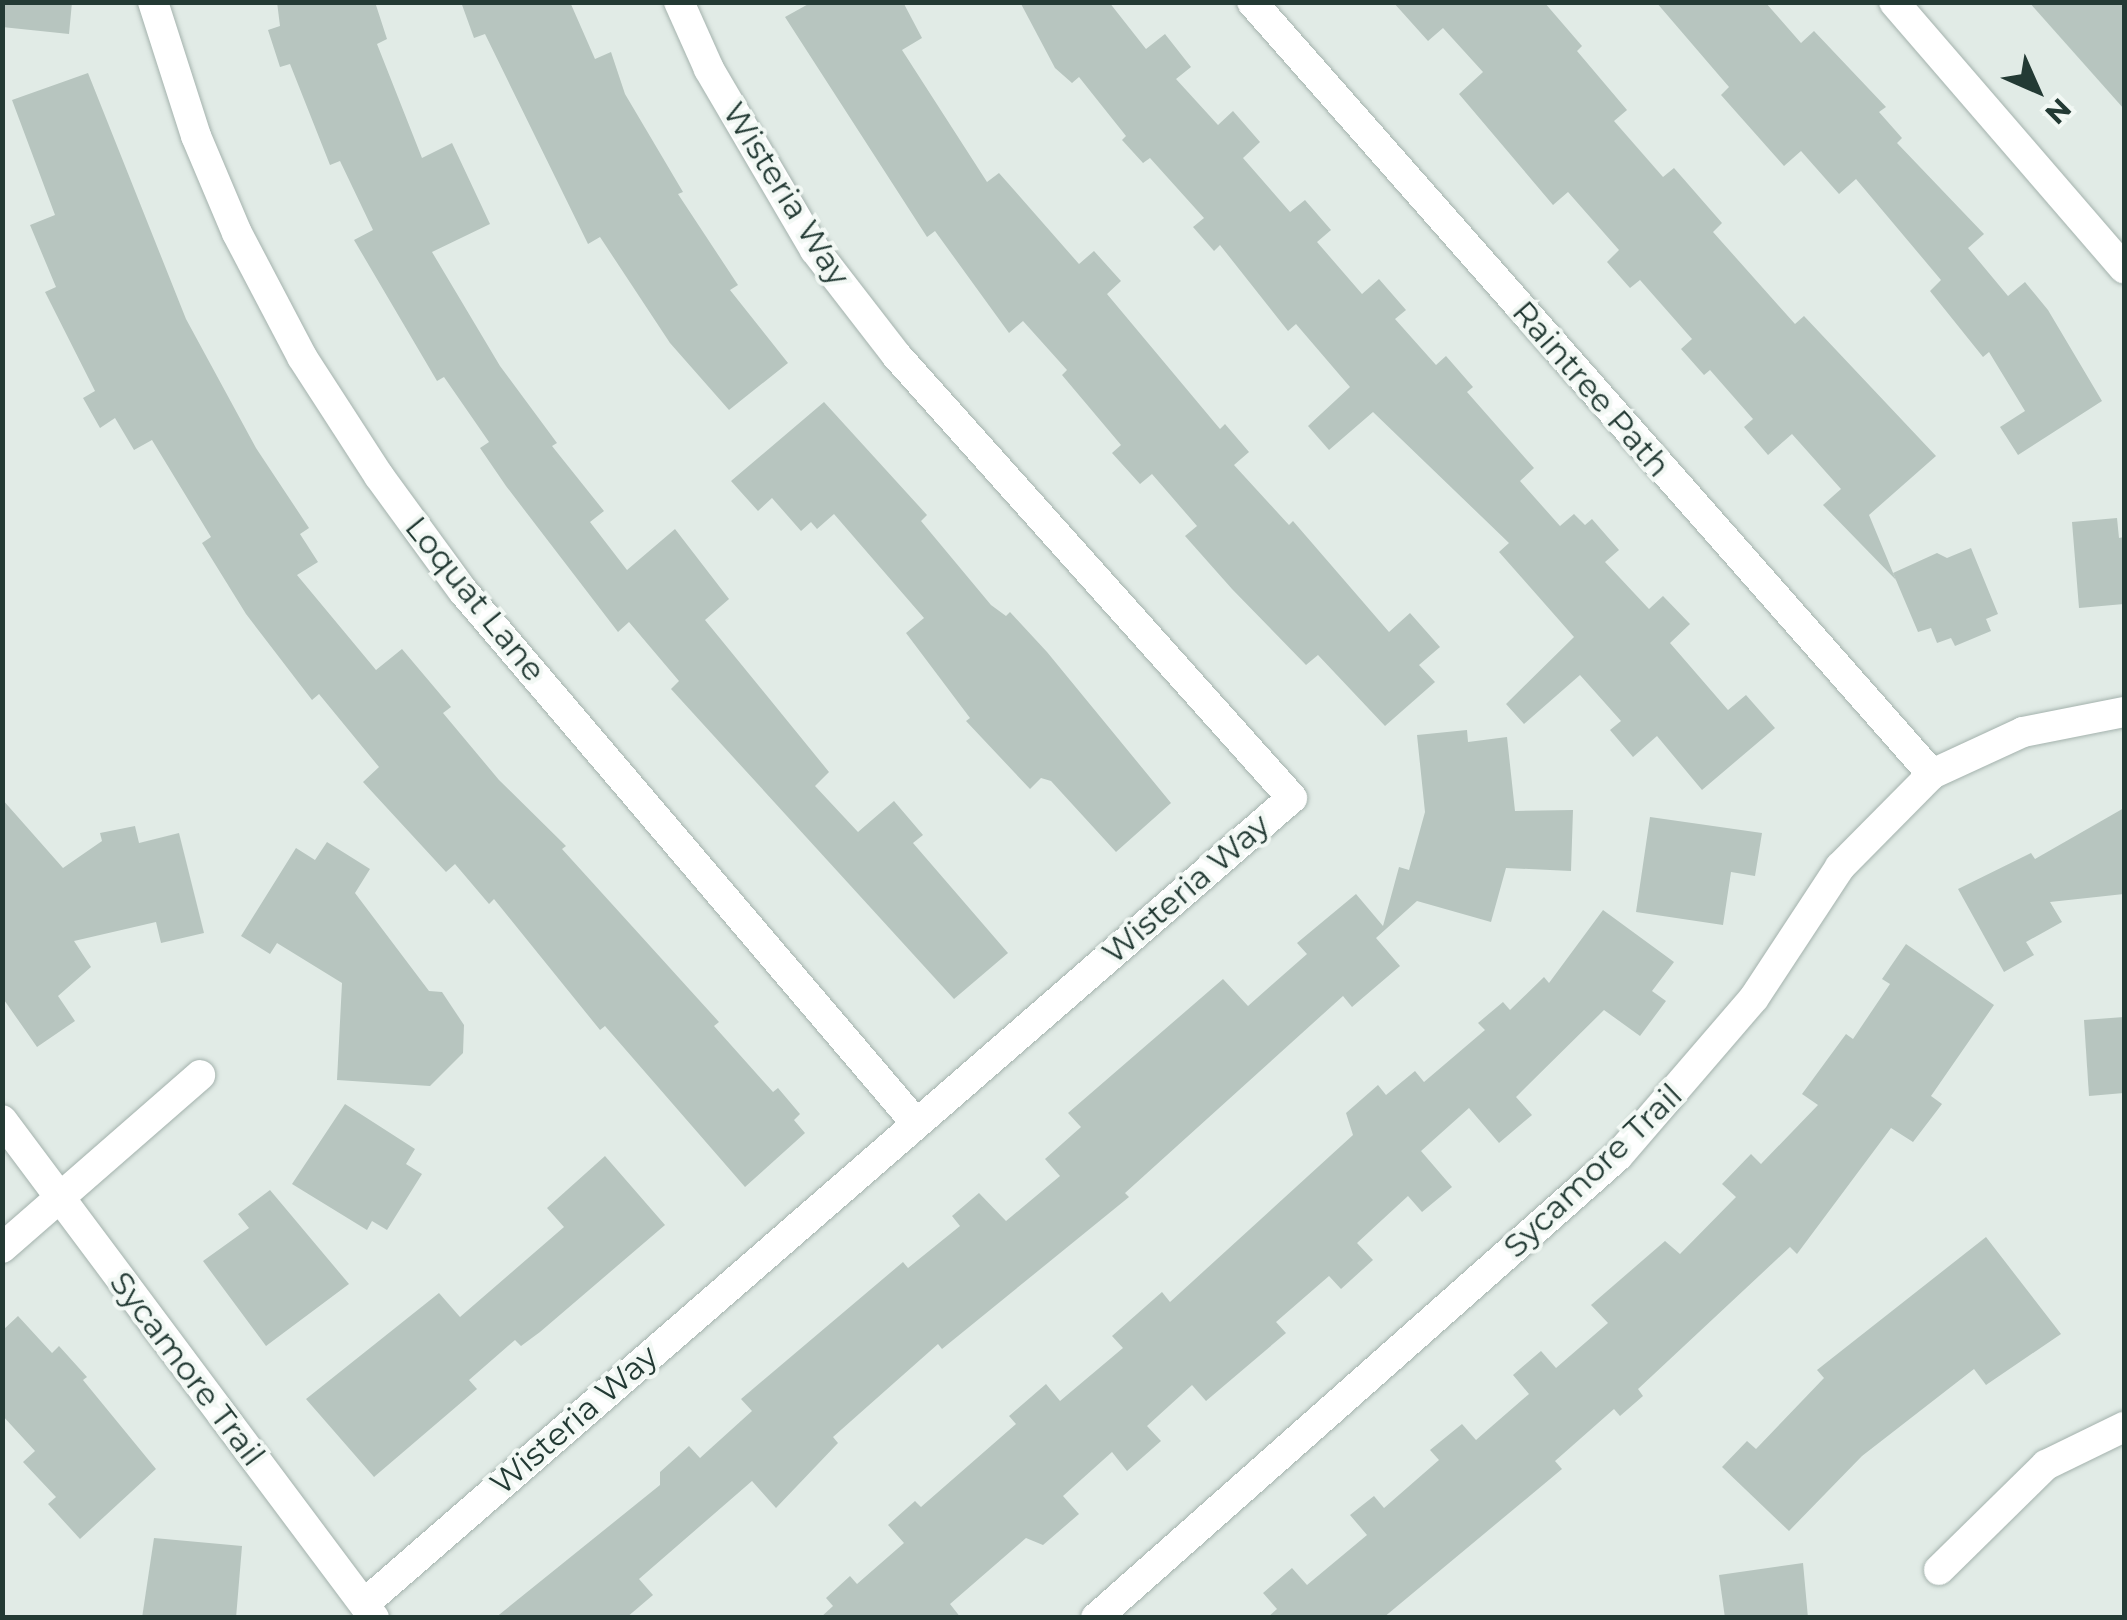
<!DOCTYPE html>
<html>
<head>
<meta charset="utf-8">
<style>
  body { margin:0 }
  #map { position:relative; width:2127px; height:1620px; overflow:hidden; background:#e1ebe6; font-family:Montserrat,sans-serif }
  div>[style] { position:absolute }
  .building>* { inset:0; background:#b7c5bf }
  .roads { filter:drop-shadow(0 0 2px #a4b2ad) drop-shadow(0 0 2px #a4b2ad) }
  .minor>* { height:30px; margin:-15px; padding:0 15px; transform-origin:15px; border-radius:15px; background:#fff }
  span { translate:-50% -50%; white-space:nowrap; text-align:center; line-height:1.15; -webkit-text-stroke:8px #f2f8f4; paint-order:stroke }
  .street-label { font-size:32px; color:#233a34 }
  .frame { position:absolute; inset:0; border:5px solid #233a34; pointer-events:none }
  .north { position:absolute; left:1987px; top:40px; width:100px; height:100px; -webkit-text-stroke:8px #f2f8f4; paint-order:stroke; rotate:135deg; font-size:28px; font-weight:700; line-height:40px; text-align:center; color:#233a34 }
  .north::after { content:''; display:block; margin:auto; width:35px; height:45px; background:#233a34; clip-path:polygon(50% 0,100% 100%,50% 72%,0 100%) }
</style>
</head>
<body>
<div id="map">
  <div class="building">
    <div style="clip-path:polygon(2px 2px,72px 2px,69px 34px,2px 27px)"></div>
    <div style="clip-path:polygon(277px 2px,375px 2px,387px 39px,377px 44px,422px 158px,452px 143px,490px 224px,432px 252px,500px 366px,557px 443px,552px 446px,604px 511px,590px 522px,627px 570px,675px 529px,729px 599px,705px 620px,829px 772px,815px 786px,858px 832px,894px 801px,923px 835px,913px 843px,1008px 953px,954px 999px,671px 689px,679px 681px,629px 622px,618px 632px,506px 486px,480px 448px,489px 442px,444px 377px,437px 381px,354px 240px,373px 230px,340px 161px,330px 165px,290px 64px,280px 67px,268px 30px,280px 26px)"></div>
    <div style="clip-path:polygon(461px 2px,570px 2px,595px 59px,611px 52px,625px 94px,683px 192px,678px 194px,738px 285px,730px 290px,788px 363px,729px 410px,670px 343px,600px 237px,588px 244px,485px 34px,474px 38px)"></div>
    <div style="clip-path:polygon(812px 2px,903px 2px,922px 38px,902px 50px,987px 182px,999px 173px,1079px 264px,1094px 251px,1121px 281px,1107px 294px,1220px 429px,1225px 424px,1249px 452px,1234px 465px,1289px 525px,1293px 521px,1389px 632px,1410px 613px,1440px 647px,1419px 665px,1435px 682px,1385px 726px,1318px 655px,1306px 665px,1232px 589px,1185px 536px,1197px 526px,1152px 474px,1140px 484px,1112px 453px,1121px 445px,1062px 375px,1067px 370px,1023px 321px,1009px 333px,935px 231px,927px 237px,785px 17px)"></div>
    <div style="clip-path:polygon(1020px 2px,1109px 2px,1146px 49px,1165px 34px,1191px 67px,1176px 79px,1218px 125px,1233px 111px,1260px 142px,1243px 158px,1290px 212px,1305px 200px,1331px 230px,1317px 242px,1362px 294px,1379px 279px,1406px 310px,1395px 319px,1436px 365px,1446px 356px,1473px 387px,1467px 392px,1534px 468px,1520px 481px,1560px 526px,1574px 514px,1585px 525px,1592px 519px,1619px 550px,1605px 562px,1649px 609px,1663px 596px,1690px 624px,1670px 643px,1728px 710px,1746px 695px,1775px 728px,1702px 790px,1657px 736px,1633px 757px,1610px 730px,1621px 721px,1580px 675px,1524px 724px,1506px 704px,1574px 637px,1499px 552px,1509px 543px,1373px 412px,1329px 450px,1308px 426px,1350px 387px,1296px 324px,1288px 331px,1220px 245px,1214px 251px,1193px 227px,1204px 218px,1150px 158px,1143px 163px,1122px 140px,1126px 136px,1079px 77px,1072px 83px,1055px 68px)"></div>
    <div style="clip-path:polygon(1393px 2px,1544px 2px,1582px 46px,1577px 51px,1627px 110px,1614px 121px,1663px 177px,1674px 168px,1722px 223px,1713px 232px,1795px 324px,1804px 316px,1936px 456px,1869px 515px,1896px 580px,1823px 505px,1841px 489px,1792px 434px,1768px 455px,1744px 427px,1753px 419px,1710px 370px,1704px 375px,1681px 349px,1692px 339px,1640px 280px,1630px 288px,1607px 262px,1619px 250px,1568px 192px,1553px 205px,1459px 94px,1483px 72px,1443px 28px,1428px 41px)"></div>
    <div style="clip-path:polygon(1656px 2px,1765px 2px,1801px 43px,1814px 31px,1886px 107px,1879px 112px,1902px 138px,1897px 143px,1984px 234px,1968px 248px,2008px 296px,2025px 282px,2048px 310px,2102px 401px,2018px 455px,2000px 427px,2025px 411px,1989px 352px,1983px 357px,1930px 291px,1941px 280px,1856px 179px,1839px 194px,1801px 151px,1784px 166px,1721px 95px,1729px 87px)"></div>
    <div style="clip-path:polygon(2029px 2px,2124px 2px,2124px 109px)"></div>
    <div style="clip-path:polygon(88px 73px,186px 319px,256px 448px,309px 528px,300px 534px,318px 562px,297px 575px,376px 670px,402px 649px,451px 707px,443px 713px,499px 780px,566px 846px,562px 849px,719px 1022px,714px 1026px,773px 1092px,778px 1088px,800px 1114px,794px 1120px,805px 1133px,745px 1187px,605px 1026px,600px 1030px,494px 899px,489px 904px,455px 864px,446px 872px,363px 782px,379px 767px,319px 694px,312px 700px,246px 614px,202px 543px,211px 537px,152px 440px,134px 450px,115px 418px,100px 428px,83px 398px,95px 391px,45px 292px,56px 287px,30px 225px,55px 215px,12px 100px)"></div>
    <div style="clip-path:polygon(824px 402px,927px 515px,921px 521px,991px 605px,1006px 616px,1010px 612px,1047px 652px,1171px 803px,1116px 852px,1051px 781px,1041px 778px,1030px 789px,966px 721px,970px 718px,906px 633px,924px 618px,834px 514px,817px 529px,811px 522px,801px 531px,772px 498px,758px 511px,731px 481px)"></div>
    <div style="clip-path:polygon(2117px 518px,2119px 538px,2124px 537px,2124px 604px,2079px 608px,2072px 522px)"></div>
    <div style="clip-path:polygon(1971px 548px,1998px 614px,1986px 619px,1991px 631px,1955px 646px,1951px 638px,1937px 643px,1931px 628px,1918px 632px,1893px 573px,1937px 553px,1947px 558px)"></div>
    <div style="clip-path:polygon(1467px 730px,1468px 742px,1507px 737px,1515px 811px,1573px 810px,1571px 871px,1506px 868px,1491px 922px,1417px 901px,1376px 938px,1400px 966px,1352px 1007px,1343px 996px,1125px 1193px,1129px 1197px,942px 1349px,938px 1344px,833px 1437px,838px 1443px,776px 1508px,752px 1481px,639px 1579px,653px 1595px,626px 1618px,495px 1618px,660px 1485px,660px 1472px,689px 1446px,700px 1458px,752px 1411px,741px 1399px,903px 1262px,908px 1268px,960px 1226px,952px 1216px,979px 1193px,1006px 1221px,1060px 1176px,1045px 1159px,1081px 1127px,1068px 1113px,1223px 979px,1248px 1006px,1307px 954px,1297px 943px,1356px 894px,1383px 926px,1399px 867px,1409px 870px,1425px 812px,1417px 735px)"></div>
    <div style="clip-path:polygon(2px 799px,63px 868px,102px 841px,100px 833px,135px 826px,139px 843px,179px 833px,204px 933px,161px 943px,156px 922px,74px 941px,91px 967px,58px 996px,75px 1021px,37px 1047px,2px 997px)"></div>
    <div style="clip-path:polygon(2124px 808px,2124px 894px,2050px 902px,2062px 922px,2026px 942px,2034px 955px,2004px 972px,1958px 889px,2031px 853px,2035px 859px)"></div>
    <div style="clip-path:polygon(1650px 817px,1762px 833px,1755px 876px,1731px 872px,1723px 925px,1636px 912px)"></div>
    <div style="clip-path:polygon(327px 842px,370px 869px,355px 893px,429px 991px,442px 992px,464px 1025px,463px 1053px,430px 1086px,337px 1080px,342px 983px,277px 943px,270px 954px,241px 936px,296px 848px,315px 860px)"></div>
    <div style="clip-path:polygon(1603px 910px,1674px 962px,1652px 991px,1666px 1001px,1640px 1036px,1604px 1010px,1516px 1097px,1532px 1115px,1499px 1143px,1469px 1108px,1421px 1151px,1452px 1187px,1422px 1212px,1408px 1196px,1357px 1243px,1373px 1260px,1341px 1289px,1329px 1276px,1276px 1322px,1286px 1333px,1206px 1401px,1192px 1385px,1147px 1426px,1161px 1441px,1127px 1471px,1112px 1452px,1063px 1496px,1079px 1514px,1043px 1545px,1026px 1538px,950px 1604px,961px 1618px,820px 1618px,833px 1606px,826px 1598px,850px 1576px,857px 1584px,904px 1543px,888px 1525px,915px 1501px,921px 1507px,1016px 1424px,1009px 1416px,1046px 1384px,1060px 1401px,1123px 1348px,1112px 1336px,1162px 1292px,1170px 1302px,1353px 1135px,1346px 1113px,1378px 1085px,1386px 1095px,1415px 1071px,1424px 1082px,1485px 1030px,1478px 1023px,1503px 1002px,1510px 1010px,1544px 977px,1549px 983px)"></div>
    <div style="clip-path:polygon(1906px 944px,1994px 1005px,1931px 1096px,1942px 1104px,1913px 1142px,1891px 1128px,1797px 1254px,1790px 1247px,1638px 1389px,1643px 1396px,1620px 1416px,1614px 1409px,1555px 1461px,1562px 1469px,1383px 1618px,1267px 1618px,1277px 1609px,1263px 1593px,1292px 1568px,1307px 1585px,1367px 1535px,1350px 1515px,1374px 1496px,1384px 1508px,1439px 1460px,1430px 1450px,1462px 1424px,1476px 1440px,1529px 1394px,1513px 1375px,1541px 1351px,1556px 1368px,1608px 1323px,1591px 1305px,1665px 1241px,1680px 1254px,1736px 1197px,1722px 1184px,1751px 1154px,1761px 1164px,1818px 1105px,1802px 1094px,1846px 1034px,1853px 1039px,1890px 984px,1882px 979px)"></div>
    <div style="clip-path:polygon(2124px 1017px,2124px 1093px,2089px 1096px,2084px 1020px)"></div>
    <div style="clip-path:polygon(345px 1104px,415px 1149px,406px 1164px,422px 1174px,387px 1230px,372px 1221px,367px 1230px,292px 1184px)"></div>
    <div style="clip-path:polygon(605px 1156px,665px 1225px,540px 1332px,521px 1346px,515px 1340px,469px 1380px,477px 1389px,374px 1477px,306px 1399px,439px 1293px,460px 1317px,564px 1227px,547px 1208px)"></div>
    <div style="clip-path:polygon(270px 1190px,349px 1284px,266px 1346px,203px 1261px,249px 1228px,238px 1214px)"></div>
    <div style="clip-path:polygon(1986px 1237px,2061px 1334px,1986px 1385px,1974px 1369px,1862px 1456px,1789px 1531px,1722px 1467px,1747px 1441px,1756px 1449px,1824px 1378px,1817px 1370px)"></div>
    <div style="clip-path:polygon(18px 1316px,52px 1353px,59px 1346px,87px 1377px,83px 1380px,156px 1469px,80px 1539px,48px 1504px,56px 1497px,23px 1462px,35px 1451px,2px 1415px,2px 1331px)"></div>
    <div style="clip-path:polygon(154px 1538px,242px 1546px,236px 1618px,142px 1618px)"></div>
    <div style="clip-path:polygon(1803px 1563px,1808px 1618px,1725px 1618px,1719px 1575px)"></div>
  </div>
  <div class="roads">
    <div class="minor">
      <div style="left:153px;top:2px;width:141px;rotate:72.2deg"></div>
      <div style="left:196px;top:136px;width:105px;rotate:67.1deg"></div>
      <div style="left:237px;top:233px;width:140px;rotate:62.3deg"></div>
      <div style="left:302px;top:357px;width:142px;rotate:57.1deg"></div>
      <div style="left:379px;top:476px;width:142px;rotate:53.9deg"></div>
      <div style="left:463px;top:591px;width:697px;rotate:49.59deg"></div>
      <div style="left:1252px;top:2px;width:1029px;rotate:48.63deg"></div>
      <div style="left:1894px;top:2px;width:352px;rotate:49.2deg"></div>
      <div style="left:2px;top:1120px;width:622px;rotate:53.24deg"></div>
      <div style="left:2px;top:1248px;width:263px;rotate:-41.1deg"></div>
      <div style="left:1939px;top:1570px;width:150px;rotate:-44.5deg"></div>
      <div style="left:2046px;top:1465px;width:87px;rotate:-26deg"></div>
      <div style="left:364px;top:1604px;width:1229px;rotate:-40.98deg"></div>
      <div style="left:1292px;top:798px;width:593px;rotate:-131.79deg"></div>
      <div style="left:897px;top:356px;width:134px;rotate:-127.7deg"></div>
      <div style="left:815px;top:250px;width:210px;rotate:-120.4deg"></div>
      <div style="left:709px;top:69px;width:73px;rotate:-114.1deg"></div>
      <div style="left:1096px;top:1618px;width:697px;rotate:-41.51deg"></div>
      <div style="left:1618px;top:1156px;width:208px;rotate:-49.3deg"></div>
      <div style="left:1754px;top:998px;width:157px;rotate:-56.7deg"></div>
      <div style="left:1840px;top:867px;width:131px;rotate:-45.3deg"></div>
      <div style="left:1932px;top:774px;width:100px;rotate:-24.8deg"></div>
      <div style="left:2023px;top:732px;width:103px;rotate:-11.2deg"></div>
    </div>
  </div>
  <div class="street-label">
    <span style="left:786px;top:194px;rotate:58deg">Wisteria Way</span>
    <span style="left:1591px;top:389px;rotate:49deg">Raintree Path</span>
    <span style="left:475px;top:599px;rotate:51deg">Loquat Lane</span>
    <span style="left:1186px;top:889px;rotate:-41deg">Wisteria Way</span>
    <span style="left:1593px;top:1171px;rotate:-44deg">Sycamore Trail</span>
    <span style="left:187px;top:1369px;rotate:53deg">Sycamore Trail</span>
    <span style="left:574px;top:1420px;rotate:-41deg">Wisteria Way</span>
  </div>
  <div class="frame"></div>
  <div class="north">N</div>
</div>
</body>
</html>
